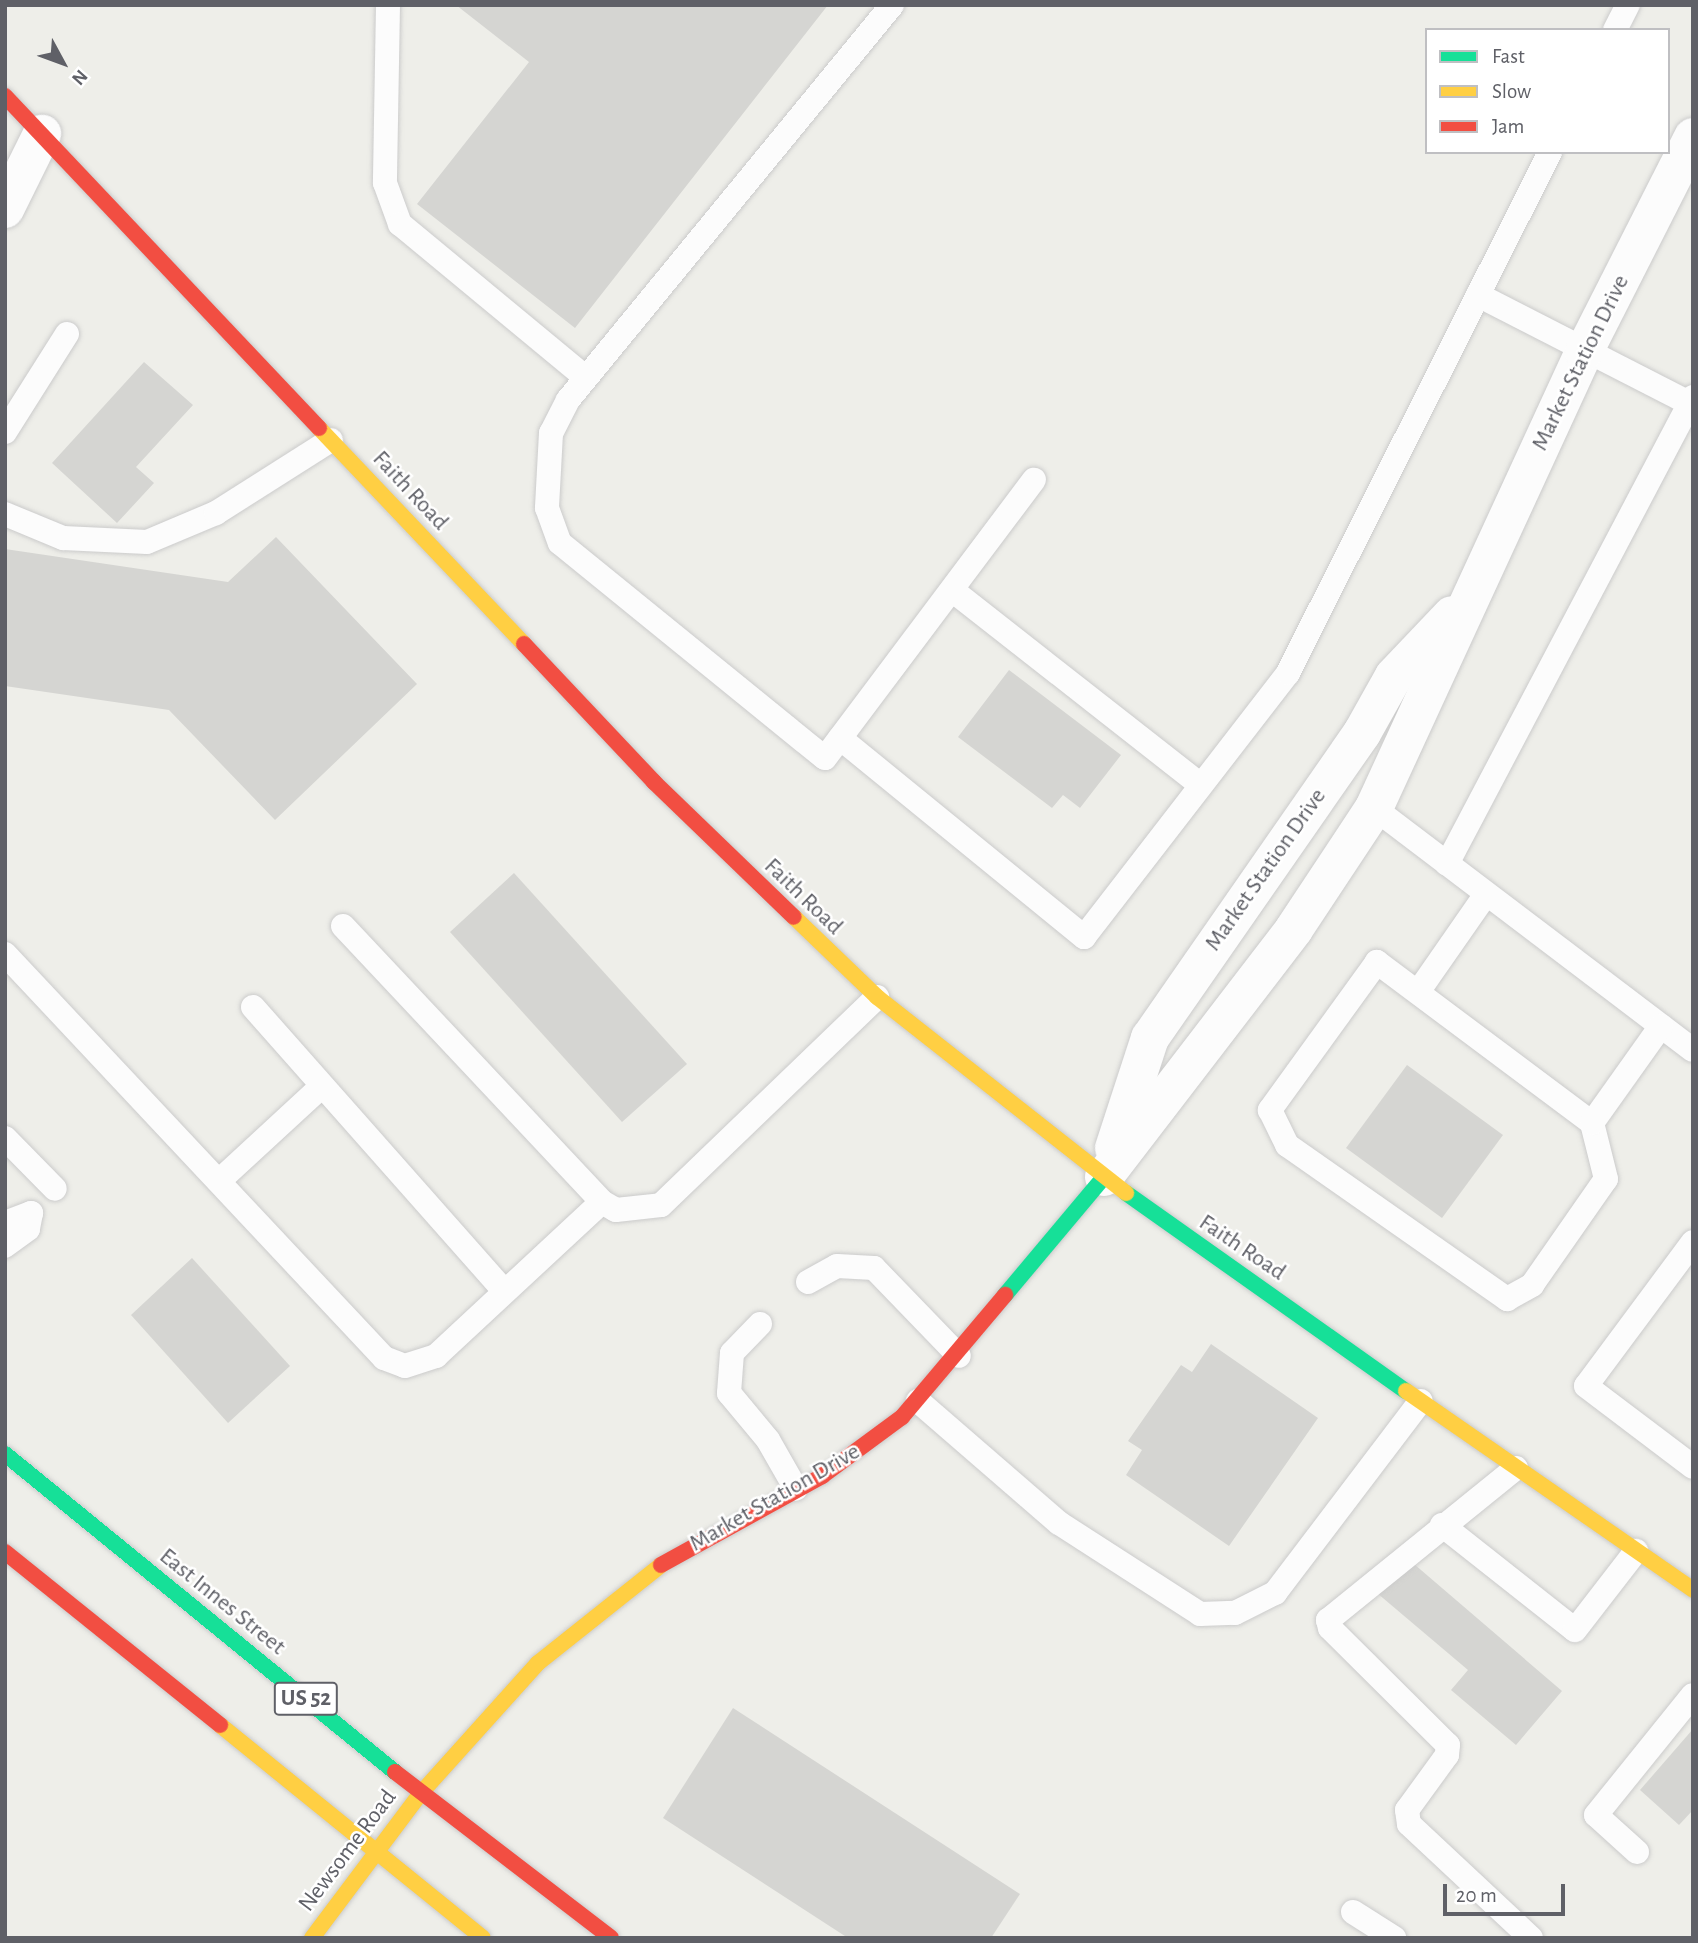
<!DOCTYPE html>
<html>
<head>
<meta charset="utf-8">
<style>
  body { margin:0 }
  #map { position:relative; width:1698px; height:1943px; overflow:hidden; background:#eeeee9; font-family:"Alegreya Sans",sans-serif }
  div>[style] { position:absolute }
  .building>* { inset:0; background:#d5d5d2 }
  .roads { filter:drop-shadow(0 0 2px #cbcbcb) drop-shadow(0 0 2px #cbcbcb) }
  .lane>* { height:24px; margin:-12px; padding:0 12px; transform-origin:12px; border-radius:12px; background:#fcfcfc }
  .street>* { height:38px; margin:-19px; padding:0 19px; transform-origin:19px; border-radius:19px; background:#fcfcfc }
  .fast>* { height:16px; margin:-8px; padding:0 8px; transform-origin:8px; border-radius:8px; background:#16e098 }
  .slow>* { height:16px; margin:-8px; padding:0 8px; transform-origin:8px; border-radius:8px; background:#ffcf43 }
  .jam>* { height:16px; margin:-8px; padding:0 8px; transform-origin:8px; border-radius:8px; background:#f24e42 }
  span { translate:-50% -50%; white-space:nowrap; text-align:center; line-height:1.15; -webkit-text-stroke:5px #fff; paint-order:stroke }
  .shield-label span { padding:2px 5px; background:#fff; border:2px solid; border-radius:5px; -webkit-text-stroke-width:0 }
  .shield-label { font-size:23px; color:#5f6067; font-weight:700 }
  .street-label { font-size:24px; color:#5f6067 }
  .frame { position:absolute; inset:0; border:7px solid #5f6067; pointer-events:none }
  .legend { position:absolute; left:1425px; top:28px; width:245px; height:126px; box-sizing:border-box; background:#fff; border:2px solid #bfbfc2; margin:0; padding:9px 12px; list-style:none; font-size:21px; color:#5f6067 }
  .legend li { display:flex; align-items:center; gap:14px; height:35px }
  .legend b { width:35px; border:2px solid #bfbfc2 }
  .north { position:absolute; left:28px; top:28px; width:70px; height:70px; -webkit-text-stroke:5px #fff; paint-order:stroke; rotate:131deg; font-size:19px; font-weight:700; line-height:28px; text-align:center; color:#5f6067 }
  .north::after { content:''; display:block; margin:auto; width:24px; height:32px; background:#5f6067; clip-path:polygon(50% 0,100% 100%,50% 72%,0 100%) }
  .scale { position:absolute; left:1443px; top:1884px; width:122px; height:32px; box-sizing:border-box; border:4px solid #5f6067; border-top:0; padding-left:9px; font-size:21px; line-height:24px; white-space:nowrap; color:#5f6067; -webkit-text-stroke:5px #fff; paint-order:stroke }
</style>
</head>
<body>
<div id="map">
  <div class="building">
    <div style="clip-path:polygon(456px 5px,828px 5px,575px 328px,417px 204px,529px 62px)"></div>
    <div style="clip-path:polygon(144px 362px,193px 405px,136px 467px,154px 483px,117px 523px,52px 463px)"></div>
    <div style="clip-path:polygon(276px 537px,417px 684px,275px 820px,169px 710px,5px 686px,5px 549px,228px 582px)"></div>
    <div style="clip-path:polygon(1009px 670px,1121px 755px,1080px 808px,1063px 795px,1052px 808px,958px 737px)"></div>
    <div style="clip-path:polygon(514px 873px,687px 1064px,622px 1122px,450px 932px)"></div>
    <div style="clip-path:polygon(1407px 1065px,1503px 1135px,1442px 1218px,1346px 1148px)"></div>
    <div style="clip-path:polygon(192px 1258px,290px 1366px,228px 1423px,131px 1315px)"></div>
    <div style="clip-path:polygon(1211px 1344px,1318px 1418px,1229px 1546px,1126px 1475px,1142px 1450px,1128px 1441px,1181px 1365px,1192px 1372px)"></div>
    <div style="clip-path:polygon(1407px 1558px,1562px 1691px,1516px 1745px,1451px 1690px,1468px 1670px,1377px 1593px)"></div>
    <div style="clip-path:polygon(733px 1708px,1020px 1894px,991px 1938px,848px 1938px,663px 1818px)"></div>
    <div style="clip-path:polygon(1693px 1729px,1693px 1810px,1679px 1825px,1640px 1790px)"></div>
  </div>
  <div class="roads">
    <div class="lane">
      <div style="left:388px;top:5px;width:178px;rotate:91deg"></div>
      <div style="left:385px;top:183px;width:44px;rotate:69.9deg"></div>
      <div style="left:400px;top:224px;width:241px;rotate:39.6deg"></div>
      <div style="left:892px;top:5px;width:511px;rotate:129.36deg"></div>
      <div style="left:568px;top:400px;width:37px;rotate:117deg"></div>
      <div style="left:551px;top:433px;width:75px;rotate:93.1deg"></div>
      <div style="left:547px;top:508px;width:37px;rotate:70deg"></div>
      <div style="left:560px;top:543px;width:341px;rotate:39.1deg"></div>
      <div style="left:825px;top:758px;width:348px;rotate:-53.1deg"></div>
      <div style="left:1615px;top:30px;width:28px;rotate:-63deg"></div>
      <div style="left:1478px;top:295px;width:242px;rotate:27.1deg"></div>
      <div style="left:5px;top:432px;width:116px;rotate:-57.7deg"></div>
      <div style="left:5px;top:514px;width:63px;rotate:22.5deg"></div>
      <div style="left:63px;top:538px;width:84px;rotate:2.7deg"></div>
      <div style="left:147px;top:542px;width:75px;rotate:-22.8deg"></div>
      <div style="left:216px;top:513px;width:136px;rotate:-32.4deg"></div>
      <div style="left:952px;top:590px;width:316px;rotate:38.1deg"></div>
      <div style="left:840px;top:738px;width:315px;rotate:39.2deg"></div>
      <div style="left:1084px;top:937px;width:334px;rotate:-52.3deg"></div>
      <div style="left:1288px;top:673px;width:583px;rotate:-63.3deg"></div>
      <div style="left:1374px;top:808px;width:400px;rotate:37.2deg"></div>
      <div style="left:1447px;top:864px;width:528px;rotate:-62.22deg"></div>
      <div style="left:343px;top:926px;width:378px;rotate:46.8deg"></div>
      <div style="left:602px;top:1202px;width:16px;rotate:30deg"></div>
      <div style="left:616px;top:1210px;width:45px;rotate:-6.3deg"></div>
      <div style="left:661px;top:1205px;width:300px;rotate:-43.9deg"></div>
      <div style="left:5px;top:954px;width:554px;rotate:46.83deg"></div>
      <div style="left:384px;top:1358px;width:22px;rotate:21deg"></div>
      <div style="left:405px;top:1366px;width:33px;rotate:-18deg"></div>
      <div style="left:436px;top:1356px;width:226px;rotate:-42.9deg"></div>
      <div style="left:1418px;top:992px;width:119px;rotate:-55.2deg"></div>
      <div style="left:253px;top:1007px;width:380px;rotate:48.5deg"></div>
      <div style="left:1592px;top:1123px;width:269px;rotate:-143.2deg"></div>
      <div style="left:1377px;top:962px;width:183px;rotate:125.9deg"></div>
      <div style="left:1270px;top:1110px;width:39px;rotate:64deg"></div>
      <div style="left:1287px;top:1145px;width:269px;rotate:35deg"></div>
      <div style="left:1507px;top:1299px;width:29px;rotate:-29deg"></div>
      <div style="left:1532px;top:1285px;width:129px;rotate:-55.1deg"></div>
      <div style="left:1606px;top:1179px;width:58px;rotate:-104deg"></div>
      <div style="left:1592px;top:1123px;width:119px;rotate:-54.6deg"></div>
      <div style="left:5px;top:1138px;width:71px;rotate:45.6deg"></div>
      <div style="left:219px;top:1181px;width:140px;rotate:-42.7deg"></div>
      <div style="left:5px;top:1223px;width:28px;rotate:-21deg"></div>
      <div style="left:31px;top:1213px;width:16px;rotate:101deg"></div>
      <div style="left:28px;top:1229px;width:29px;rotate:144deg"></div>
      <div style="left:1693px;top:1242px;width:179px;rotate:126.6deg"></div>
      <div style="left:1586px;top:1386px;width:134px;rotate:37.1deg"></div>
      <div style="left:808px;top:1282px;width:33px;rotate:-29deg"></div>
      <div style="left:837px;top:1266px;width:37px;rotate:3deg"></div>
      <div style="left:874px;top:1268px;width:122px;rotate:46deg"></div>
      <div style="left:760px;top:1324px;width:40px;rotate:134deg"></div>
      <div style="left:732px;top:1353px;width:40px;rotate:94.3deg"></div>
      <div style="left:729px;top:1393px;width:61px;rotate:50.3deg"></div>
      <div style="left:768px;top:1440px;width:56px;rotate:60.3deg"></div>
      <div style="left:918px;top:1401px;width:186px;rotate:40.9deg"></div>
      <div style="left:1059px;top:1523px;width:168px;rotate:32.8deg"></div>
      <div style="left:1200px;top:1614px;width:35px;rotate:-2deg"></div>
      <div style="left:1235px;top:1613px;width:45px;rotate:-26.6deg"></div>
      <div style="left:1275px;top:1593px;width:241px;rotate:-52.8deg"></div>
      <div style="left:1516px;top:1468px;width:242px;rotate:141deg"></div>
      <div style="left:1328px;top:1620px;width:8px;rotate:76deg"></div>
      <div style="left:1330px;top:1628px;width:166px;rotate:44.8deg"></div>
      <div style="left:1448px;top:1745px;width:10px;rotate:96deg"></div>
      <div style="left:1447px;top:1755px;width:68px;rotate:126deg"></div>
      <div style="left:1407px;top:1810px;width:14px;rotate:82deg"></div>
      <div style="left:1409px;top:1824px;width:167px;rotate:43.1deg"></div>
      <div style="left:1442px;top:1525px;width:169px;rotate:38.3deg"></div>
      <div style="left:1575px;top:1630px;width:100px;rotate:-52.3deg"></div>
      <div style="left:1637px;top:1852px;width:55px;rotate:-137.9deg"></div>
      <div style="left:1596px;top:1815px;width:154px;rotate:-51.1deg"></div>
      <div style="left:1353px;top:1912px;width:49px;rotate:32.4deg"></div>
    </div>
    <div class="street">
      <div style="left:5px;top:209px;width:84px;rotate:-63.7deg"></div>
      <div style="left:1114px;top:1148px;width:116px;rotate:-71.9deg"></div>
      <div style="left:1150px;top:1038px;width:371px;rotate:-55.2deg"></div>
      <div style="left:1362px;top:733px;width:65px;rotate:-60.7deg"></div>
      <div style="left:1394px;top:676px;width:84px;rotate:-46.4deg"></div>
      <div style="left:1104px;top:1177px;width:312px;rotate:-52.5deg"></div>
      <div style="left:1294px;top:929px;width:145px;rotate:-56.5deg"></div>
      <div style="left:1374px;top:808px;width:502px;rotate:-65.27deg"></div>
      <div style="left:1584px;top:352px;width:241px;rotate:-63.1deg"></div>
    </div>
    <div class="fast">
      <div style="left:1126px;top:1193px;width:343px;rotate:35.3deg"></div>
      <div style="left:1005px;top:1295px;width:154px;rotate:-50deg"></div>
      <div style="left:5px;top:1454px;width:503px;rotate:39.19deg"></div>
    </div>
    <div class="slow">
      <div style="left:319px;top:428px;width:298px;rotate:46.5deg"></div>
      <div style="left:794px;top:917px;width:115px;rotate:43.9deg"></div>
      <div style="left:877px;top:997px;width:317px;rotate:38.2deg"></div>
      <div style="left:1406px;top:1391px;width:349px;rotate:34.7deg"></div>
      <div style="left:220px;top:1725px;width:338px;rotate:39deg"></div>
      <div style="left:312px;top:1938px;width:181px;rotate:-53.1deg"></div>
      <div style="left:421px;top:1793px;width:175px;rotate:-48deg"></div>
      <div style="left:538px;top:1663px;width:157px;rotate:-38.5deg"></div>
    </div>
    <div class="jam">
      <div style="left:5px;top:96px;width:457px;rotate:46.6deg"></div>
      <div style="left:524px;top:644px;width:190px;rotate:46.7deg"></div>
      <div style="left:654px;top:782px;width:194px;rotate:44deg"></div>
      <div style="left:5px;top:1552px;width:276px;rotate:38.8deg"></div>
      <div style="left:661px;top:1565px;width:184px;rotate:-28.9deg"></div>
      <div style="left:822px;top:1476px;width:99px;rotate:-36.4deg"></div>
      <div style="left:902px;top:1417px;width:160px;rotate:-49.8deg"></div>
      <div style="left:395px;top:1772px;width:272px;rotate:37.5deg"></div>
    </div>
  </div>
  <div class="shield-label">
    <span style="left:306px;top:1699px">US 52</span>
  </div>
  <div class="street-label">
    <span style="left:1581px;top:363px;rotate:-64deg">Market Station Drive</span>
    <span style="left:410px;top:491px;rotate:47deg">Faith Road</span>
    <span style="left:1266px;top:870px;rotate:-55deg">Market Station Drive</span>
    <span style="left:803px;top:897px;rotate:44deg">Faith Road</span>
    <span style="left:1242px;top:1248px;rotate:34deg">Faith Road</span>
    <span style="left:775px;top:1498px;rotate:-30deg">Market Station Drive</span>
    <span style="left:222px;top:1602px;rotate:39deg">East Innes Street</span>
    <span style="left:348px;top:1851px;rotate:-53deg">Newsome Road</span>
  </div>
  <div class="frame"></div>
  <ul class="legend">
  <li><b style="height:9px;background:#16e098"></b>Fast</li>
  <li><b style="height:9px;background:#ffcf43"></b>Slow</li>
  <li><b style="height:9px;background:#f24e42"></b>Jam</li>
  </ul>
  <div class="north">N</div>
  <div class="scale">20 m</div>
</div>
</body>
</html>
